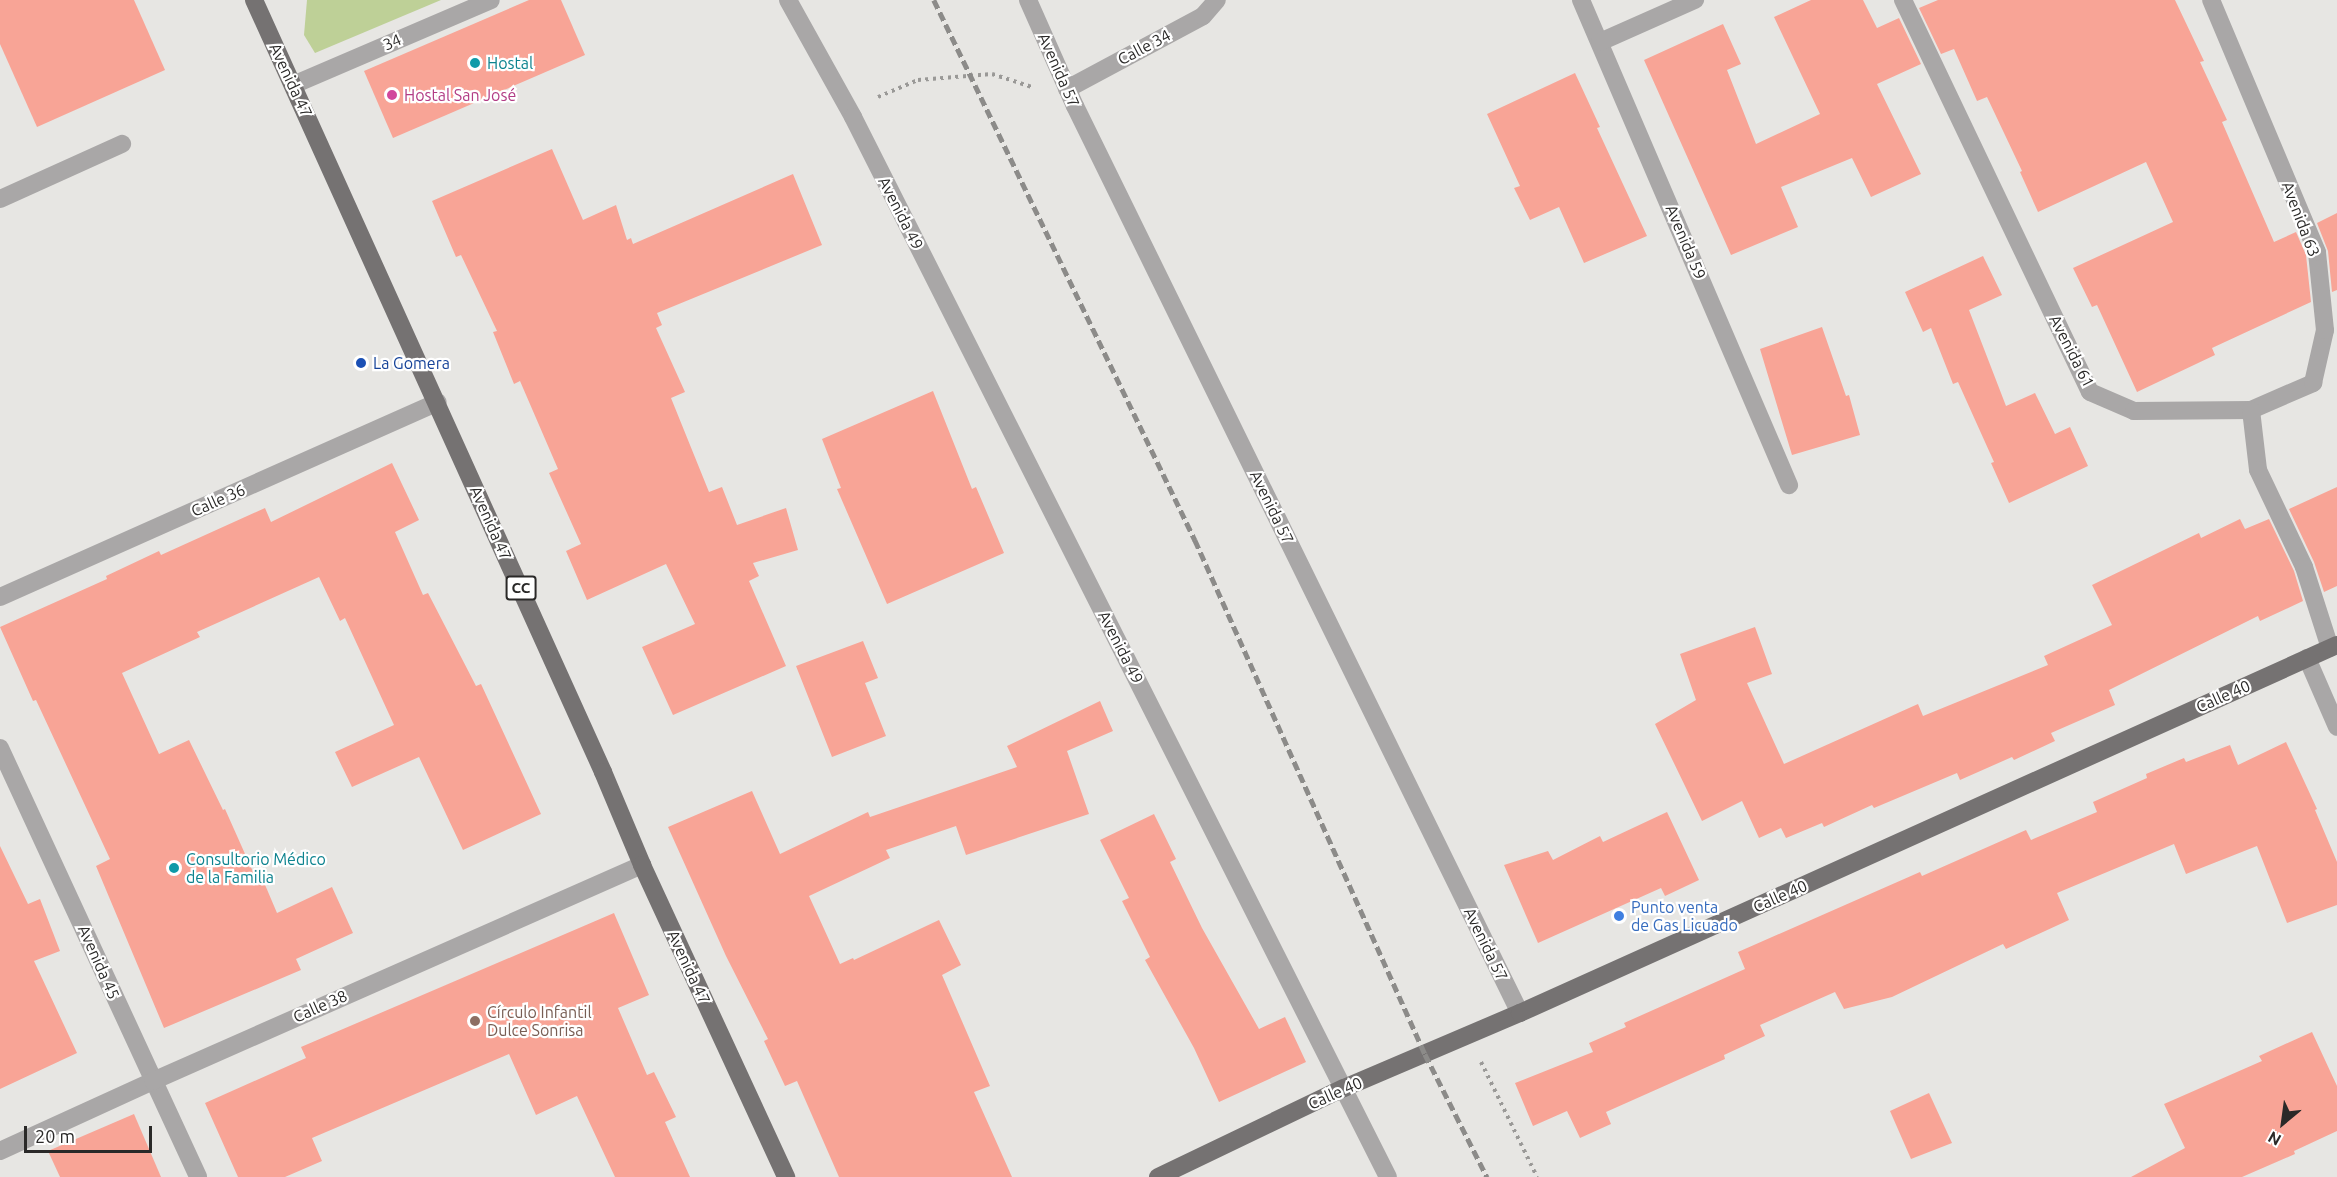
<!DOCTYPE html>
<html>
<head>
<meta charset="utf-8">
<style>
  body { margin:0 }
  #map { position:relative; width:2337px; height:1177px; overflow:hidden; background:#e7e6e3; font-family:Ubuntu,sans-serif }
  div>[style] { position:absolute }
  .green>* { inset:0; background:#bed097 }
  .building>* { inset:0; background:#f8a496 }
  .path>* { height:4px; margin-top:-2px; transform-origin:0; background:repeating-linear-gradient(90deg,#9a9997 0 3px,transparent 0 7.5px) }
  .minor>* { height:18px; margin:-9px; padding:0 9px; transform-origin:9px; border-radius:9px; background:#a9a7a7 }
  .major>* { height:18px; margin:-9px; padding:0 9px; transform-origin:9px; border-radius:9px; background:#757272 }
  .rail>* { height:4.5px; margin-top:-2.25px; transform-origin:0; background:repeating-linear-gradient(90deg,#8c8b89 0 9px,transparent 0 13.5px) }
  .dots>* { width:16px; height:16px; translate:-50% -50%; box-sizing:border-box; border:3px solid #fff; border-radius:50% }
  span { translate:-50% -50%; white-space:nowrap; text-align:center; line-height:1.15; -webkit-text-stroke:4.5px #fff; paint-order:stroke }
  .shield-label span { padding:2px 4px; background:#fff; border:2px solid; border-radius:4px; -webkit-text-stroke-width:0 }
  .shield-label { font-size:15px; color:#2a2928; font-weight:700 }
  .street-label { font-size:16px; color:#2a2928 }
  .culture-label { font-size:16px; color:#0d838f }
  .left { translate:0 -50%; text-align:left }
  .hotel-label { font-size:16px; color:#b23c85 }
  .transit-label { font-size:16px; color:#164399 }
  .shop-label { font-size:16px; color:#366cbe }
  .education-label { font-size:16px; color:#785e54 }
  .north { position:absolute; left:2253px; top:1093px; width:60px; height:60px; -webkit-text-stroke:4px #fff; paint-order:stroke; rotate:209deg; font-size:16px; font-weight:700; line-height:24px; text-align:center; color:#2a2928 }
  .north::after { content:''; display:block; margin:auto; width:21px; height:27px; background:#2a2928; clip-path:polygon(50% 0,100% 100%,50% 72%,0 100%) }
  .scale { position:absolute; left:24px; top:1126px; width:128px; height:27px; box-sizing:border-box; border:3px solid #2a2928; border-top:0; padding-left:8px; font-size:18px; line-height:21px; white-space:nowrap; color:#2a2928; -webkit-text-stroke:4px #fff; paint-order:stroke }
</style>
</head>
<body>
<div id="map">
  <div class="green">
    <div style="clip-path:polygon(307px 0,441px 0,315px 53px,304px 35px)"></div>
  </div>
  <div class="building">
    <div style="clip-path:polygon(0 0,134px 0,165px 70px,37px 127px,0 44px)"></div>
    <div style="clip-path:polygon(529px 0,561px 0,585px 55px,393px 138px,364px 71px)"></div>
    <div style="clip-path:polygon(1811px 0,1863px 0,1877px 28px,1899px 18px,1921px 64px,1877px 84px,1921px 174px,1871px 197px,1852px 158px,1781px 187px,1798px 227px,1731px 255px,1644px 60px,1723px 24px,1741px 64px,1727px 70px,1756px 144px,1820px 114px,1774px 17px)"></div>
    <div style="clip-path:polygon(1938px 0,2175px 0,2204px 61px,2200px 62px,2227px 120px,2222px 122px,2274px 242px,2296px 232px,2306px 255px,2311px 302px,2212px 348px,2215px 355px,2137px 392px,2097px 305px,2092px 307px,2073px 268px,2173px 222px,2146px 162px,2038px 212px,2020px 172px,2022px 171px,1987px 97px,1977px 101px,1954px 49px,1941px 54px,1919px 8px)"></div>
    <div style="clip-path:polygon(1575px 73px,1600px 127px,1597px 128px,1647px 236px,1584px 263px,1559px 207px,1530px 220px,1514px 188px,1520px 186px,1487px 114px)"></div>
    <div style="clip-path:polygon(552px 149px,583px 220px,616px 205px,627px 240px,631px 238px,633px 244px,793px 174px,822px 245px,657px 313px,662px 325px,656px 328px,685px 392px,671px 398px,709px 492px,722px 487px,737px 525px,786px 508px,798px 550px,753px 563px,759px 576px,749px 581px,786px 666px,673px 715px,642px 647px,695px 624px,666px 564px,587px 600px,566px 551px,581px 544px,549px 473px,558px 469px,520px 381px,514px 384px,493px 332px,497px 331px,461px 255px,456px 257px,432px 201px)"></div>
    <div style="clip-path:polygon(2337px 213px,2337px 290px,2332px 292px,2328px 251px,2317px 223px)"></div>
    <div style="clip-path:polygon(1983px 256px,2002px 295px,1969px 310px,2006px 406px,2035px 393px,2055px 434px,2070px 427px,2088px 466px,2009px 503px,1991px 463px,1994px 462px,1958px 382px,1953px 384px,1931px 328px,1923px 332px,1905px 292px)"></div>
    <div style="clip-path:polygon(1822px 327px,1846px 396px,1849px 395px,1860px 435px,1792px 455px,1760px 349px)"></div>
    <div style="clip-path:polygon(933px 391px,972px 489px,976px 487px,1004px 553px,887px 604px,837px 489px,841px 488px,822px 439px)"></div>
    <div style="clip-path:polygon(392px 463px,419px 520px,395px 532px,423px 595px,428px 593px,476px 686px,481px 684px,541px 814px,463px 850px,419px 757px,352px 787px,335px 752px,394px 725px,345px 618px,340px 621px,319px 577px,197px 632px,200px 637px,122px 673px,159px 754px,189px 740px,223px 810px,225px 809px,258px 883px,263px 880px,277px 913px,332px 887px,353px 933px,296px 959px,301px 970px,164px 1028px,96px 866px,110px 859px,36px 700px,33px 701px,0 627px,107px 579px,106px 576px,159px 551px,161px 555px,265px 508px,271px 522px)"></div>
    <div style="clip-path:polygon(2337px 487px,2337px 586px,2324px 592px,2314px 562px,2289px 509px)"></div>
    <div style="clip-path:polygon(2240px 519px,2245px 529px,2269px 519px,2294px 571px,2303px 601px,2260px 621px,2258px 616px,2109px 690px,2115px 705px,2051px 733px,2055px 741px,2014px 760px,2012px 757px,1960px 780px,1957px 773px,1874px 808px,1872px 805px,1824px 827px,1822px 823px,1786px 838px,1781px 828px,1759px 838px,1742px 801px,1702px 821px,1655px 724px,1696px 700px,1680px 654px,1755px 627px,1772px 674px,1747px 683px,1784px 764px,1918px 704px,1923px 716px,2048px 665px,2044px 656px,2112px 625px,2092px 585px,2199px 533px,2201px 538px)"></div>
    <div style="clip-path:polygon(863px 641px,878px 678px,865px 683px,886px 736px,832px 757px,796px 666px)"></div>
    <div style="clip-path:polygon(1100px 701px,1113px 731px,1067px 751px,1089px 814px,966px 855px,956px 826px,886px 850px,890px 858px,809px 896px,840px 964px,853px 958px,854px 960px,939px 920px,961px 965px,942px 975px,990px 1086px,974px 1092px,1012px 1177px,839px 1177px,797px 1081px,785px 1086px,764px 1041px,768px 1039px,726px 956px,668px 827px,752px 791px,780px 854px,868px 812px,870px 817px,1017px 767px,1007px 746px)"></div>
    <div style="clip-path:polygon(2286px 742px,2317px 809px,2315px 810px,2337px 862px,2337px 905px,2287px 923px,2257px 846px,2186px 874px,2174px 844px,2057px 893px,2069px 920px,2006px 949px,2003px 944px,1892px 997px,1844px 1009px,1835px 992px,1760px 1025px,1765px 1036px,1724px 1055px,1725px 1059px,1606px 1112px,1611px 1124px,1580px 1138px,1567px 1111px,1533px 1126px,1515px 1083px,1593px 1052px,1589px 1043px,1626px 1027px,1624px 1023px,1745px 969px,1738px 952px,1920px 872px,1922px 876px,2026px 830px,2031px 840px,2097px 812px,2093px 802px,2147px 778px,2146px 774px,2184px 758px,2186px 762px,2230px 745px,2238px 765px)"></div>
    <div style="clip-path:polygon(1667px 812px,1699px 880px,1665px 896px,1661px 888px,1538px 943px,1504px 865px,1548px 851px,1553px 860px,1600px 836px,1603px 842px)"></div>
    <div style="clip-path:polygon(1154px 814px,1176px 859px,1170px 862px,1202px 928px,1259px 1029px,1285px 1017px,1306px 1062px,1219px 1102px,1194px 1048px,1145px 960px,1150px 957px,1122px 901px,1129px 898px,1100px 840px)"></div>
    <div style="clip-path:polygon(0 846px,28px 904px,40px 899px,60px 951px,34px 961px,77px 1053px,0 1089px)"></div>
    <div style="clip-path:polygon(614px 913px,649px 995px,618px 1008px,647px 1075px,654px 1072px,676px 1117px,665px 1122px,690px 1177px,615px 1177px,577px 1096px,536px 1115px,509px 1054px,312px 1138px,322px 1161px,285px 1177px,238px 1177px,205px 1103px,306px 1058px,301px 1047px)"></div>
    <div style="clip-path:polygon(2312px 1032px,2337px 1086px,2337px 1131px,2294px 1151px,2295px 1154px,2242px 1177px,2131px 1177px,2185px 1148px,2164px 1104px,2262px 1061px,2259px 1056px)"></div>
    <div style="clip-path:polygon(1929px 1093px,1952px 1143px,1911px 1159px,1890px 1111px)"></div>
    <div style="clip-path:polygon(134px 1114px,161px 1177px,60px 1177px,48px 1151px)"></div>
  </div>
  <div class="path">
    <div style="left:878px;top:97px;width:43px;rotate:-23deg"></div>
    <div style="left:918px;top:80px;width:74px;rotate:-4.6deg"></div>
    <div style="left:992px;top:74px;width:42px;rotate:18deg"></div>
    <div style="left:1481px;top:1062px;width:128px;rotate:64deg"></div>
  </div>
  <div class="minor">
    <div style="left:788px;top:0;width:134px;rotate:60.9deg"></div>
    <div style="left:853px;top:117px;width:1187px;rotate:63.22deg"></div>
    <div style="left:1028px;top:0;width:116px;rotate:66.1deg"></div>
    <div style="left:1075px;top:106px;width:1010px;rotate:63.87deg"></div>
    <div style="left:1581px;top:0;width:528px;rotate:66.79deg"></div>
    <div style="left:1903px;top:0;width:434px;rotate:64.5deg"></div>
    <div style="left:2090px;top:392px;width:48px;rotate:23.4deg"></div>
    <div style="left:2134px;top:411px;width:117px;rotate:-0.5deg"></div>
    <div style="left:2251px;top:410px;width:68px;rotate:-23.5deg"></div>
    <div style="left:2313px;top:383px;width:54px;rotate:-77.2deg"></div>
    <div style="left:2325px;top:330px;width:78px;rotate:-95.9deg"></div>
    <div style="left:2317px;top:252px;width:273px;rotate:-112.8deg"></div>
    <div style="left:1600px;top:42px;width:104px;rotate:-23.9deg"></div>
    <div style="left:293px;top:85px;width:215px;rotate:-23.2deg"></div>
    <div style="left:1067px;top:89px;width:154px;rotate:-28.2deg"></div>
    <div style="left:1203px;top:16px;width:21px;rotate:-49deg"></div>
    <div style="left:0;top:199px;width:134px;rotate:-24.3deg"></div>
    <div style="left:2251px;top:410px;width:60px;rotate:83.3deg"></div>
    <div style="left:2258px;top:470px;width:107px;rotate:64.6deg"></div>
    <div style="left:2304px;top:567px;width:85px;rotate:72.2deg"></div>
    <div style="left:0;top:597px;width:479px;rotate:-24deg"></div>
    <div style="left:2307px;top:658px;width:75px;rotate:66.5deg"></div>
    <div style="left:0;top:748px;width:472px;rotate:65.2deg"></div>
    <div style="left:0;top:1151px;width:168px;rotate:-24.6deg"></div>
    <div style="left:153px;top:1081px;width:535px;rotate:-23.83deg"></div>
  </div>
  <div class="major">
    <div style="left:254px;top:0;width:847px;rotate:65.67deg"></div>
    <div style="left:603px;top:772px;width:101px;rotate:67.2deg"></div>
    <div style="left:642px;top:865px;width:344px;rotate:65.2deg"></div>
    <div style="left:1158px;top:1177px;width:206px;rotate:-25.6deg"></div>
    <div style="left:1344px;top:1088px;width:191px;rotate:-23.1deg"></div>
    <div style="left:1520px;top:1013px;width:896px;rotate:-24.25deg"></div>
  </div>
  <div class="rail">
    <div style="left:934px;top:0;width:600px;rotate:64.2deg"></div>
    <div style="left:1195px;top:540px;width:563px;rotate:65.89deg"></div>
    <div style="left:1425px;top:1054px;width:138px;rotate:63.2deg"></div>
  </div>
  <div class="dots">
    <div style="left:475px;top:63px;background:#0f9aa8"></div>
    <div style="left:392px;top:95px;background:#d1479c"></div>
    <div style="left:361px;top:363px;background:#1a4fb4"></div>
    <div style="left:174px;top:868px;background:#0f9aa8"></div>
    <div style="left:1619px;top:916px;background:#3f7fe0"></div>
    <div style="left:475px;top:1021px;background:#8d6e63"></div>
  </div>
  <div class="shield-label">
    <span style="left:521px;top:588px">CC</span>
  </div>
  <div class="street-label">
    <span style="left:392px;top:42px;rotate:-23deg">34</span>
    <span style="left:1144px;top:47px;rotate:-28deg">Calle 34</span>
    <span style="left:1059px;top:70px;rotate:66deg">Avenida 57</span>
    <span style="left:291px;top:80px;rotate:65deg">Avenida 47</span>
    <span style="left:901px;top:213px;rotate:63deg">Avenida 49</span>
    <span style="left:2301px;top:219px;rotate:69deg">Avenida 63</span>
    <span style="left:1686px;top:242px;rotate:67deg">Avenida 59</span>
    <span style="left:2072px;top:351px;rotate:63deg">Avenida 61</span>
    <span style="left:218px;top:500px;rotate:-24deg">Calle 36</span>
    <span style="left:1272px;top:507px;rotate:64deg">Avenida 57</span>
    <span style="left:491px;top:523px;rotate:66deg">Avenida 47</span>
    <span style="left:1121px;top:647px;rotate:63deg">Avenida 49</span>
    <span style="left:2223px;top:696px;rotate:-24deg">Calle 40</span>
    <span style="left:1780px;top:896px;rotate:-24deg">Calle 40</span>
    <span style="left:1486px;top:944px;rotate:64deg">Avenida 57</span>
    <span style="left:99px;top:962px;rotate:66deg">Avenida 45</span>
    <span style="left:689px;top:967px;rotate:65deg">Avenida 47</span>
    <span style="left:320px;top:1006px;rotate:-24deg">Calle 38</span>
    <span style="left:1335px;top:1093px;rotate:-24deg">Calle 40</span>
  </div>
  <div class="culture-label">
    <span class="left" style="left:487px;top:63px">Hostal</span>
    <span class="left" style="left:186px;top:868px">Consultorio Médico<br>de la Familia</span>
  </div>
  <div class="hotel-label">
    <span class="left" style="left:404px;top:95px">Hostal San José</span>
  </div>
  <div class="transit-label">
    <span class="left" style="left:373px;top:363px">La Gomera</span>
  </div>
  <div class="shop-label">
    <span class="left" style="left:1631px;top:916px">Punto venta<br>de Gas Licuado</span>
  </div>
  <div class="education-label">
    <span class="left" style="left:487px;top:1021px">Círculo Infantil<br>Dulce Sonrisa</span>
  </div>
  <div class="north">N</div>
  <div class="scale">20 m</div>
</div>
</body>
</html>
